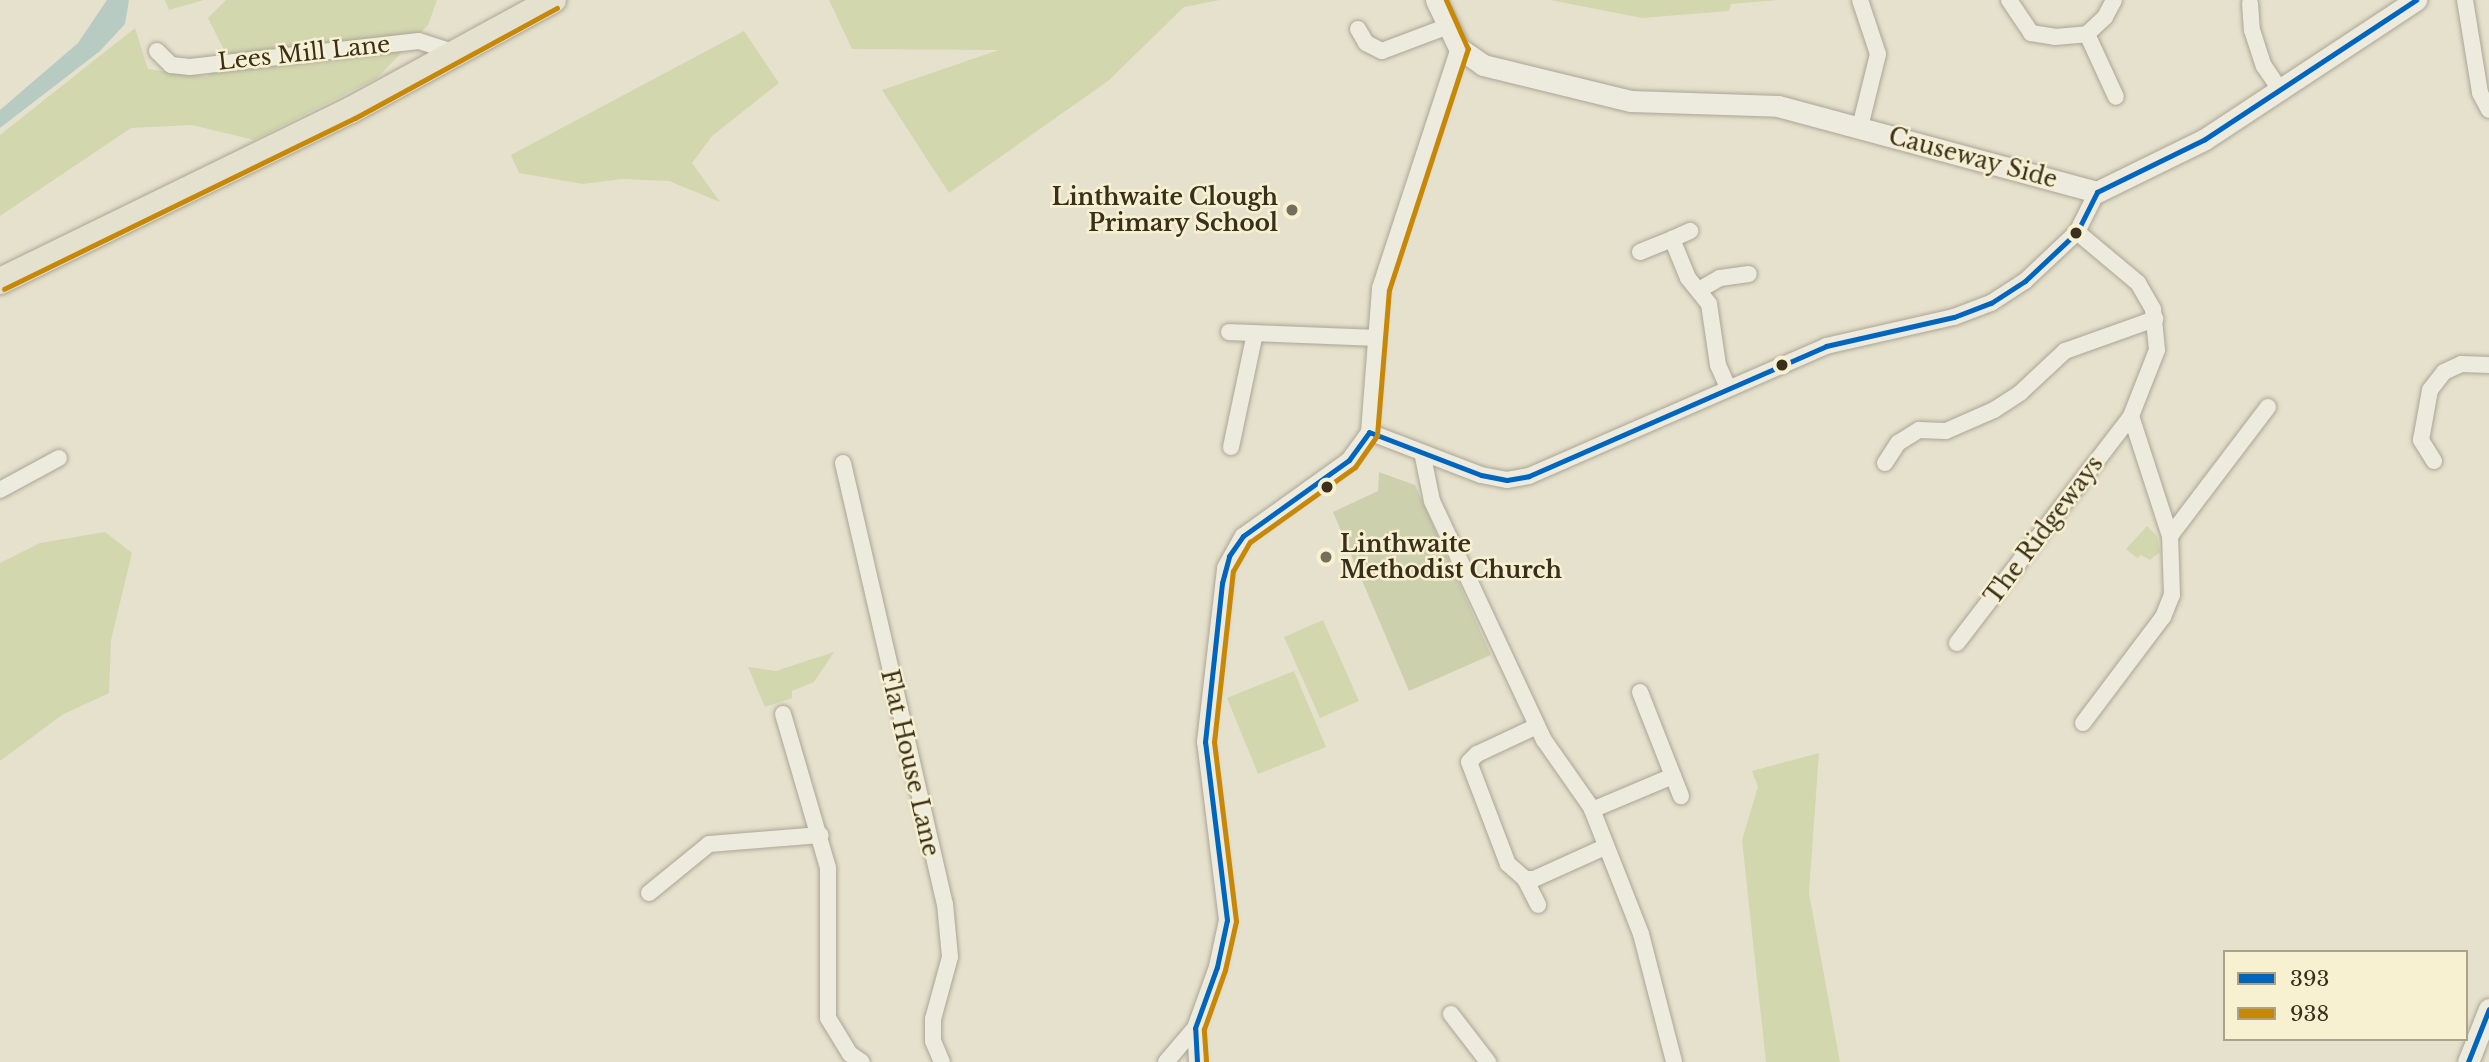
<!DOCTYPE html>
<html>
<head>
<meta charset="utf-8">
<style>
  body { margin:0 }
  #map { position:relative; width:2489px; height:1062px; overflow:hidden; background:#e6e1cc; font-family:"Libre Baskerville",serif }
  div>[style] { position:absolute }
  .green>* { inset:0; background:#d2d7ae }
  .cemetery>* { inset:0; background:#cdd0ad }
  .water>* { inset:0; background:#b8cbc2 }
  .roads { filter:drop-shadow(0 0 2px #aba596) drop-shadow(0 0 2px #aba596) }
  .minor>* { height:16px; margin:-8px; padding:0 8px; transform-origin:8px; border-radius:8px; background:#edeade }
  .tertiary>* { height:21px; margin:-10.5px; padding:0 10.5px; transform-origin:10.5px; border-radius:10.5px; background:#edeade }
  .primary>* { height:26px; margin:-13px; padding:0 13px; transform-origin:13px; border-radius:13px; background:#e4e1cf }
  .bus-1>* { height:5px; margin:-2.5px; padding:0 2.5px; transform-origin:2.5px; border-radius:2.5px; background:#0065bd }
  .bus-2>* { height:5px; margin:-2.5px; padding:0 2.5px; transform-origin:2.5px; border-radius:2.5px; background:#c88807 }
  .dots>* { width:19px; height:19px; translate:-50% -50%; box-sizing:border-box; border:4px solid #f7f1d1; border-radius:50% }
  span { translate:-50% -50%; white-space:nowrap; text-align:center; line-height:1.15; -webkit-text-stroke:5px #f7f1d1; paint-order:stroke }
  .street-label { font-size:23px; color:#3a2e1d }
  .poi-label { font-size:23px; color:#3a2e1d; font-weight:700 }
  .right { translate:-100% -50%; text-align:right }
  .left { translate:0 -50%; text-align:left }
  .legend { position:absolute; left:2223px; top:950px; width:245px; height:91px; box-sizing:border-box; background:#f7f1d1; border:2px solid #aba389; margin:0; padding:9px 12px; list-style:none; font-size:21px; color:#3a2e1d }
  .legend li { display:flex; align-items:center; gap:14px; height:35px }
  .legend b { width:35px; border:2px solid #aba389 }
</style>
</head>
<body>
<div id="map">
  <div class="green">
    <div style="clip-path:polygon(165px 0,204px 0,169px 10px)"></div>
    <div style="clip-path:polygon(226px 0,437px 0,428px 25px,377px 78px,254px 140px,192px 125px,131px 128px,0 216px,0 135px,135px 28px,148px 69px,207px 77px,225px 52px,208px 18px)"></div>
    <div style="clip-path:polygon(829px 0,1220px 0,1184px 7px,1108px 81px,949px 193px,882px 90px,999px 50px,852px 49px)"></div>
    <div style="clip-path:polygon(1550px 0,1779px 0,1731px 4px,1729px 11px,1642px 18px)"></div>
    <div style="clip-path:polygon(744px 31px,779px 83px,712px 136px,692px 163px,720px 202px,669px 181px,622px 179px,583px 184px,519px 173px,511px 155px)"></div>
    <div style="clip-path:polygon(2147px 526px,2157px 536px,2160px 552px,2150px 560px,2141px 555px,2137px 558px,2126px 549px)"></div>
    <div style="clip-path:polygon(105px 532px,132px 553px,111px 640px,109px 693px,62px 715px,0 761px,0 563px,40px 543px)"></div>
    <div style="clip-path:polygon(1323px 620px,1359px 701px,1320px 718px,1284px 637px)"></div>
    <div style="clip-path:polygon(834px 652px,814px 682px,792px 691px,792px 698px,765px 707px,748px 667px,776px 671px)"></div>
    <div style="clip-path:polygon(1294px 671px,1326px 747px,1258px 774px,1227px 698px)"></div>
    <div style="clip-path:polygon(1819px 753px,1809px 893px,1840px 1062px,1766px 1062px,1742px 840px,1758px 787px,1752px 771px)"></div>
  </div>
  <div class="cemetery">
    <div style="clip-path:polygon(1379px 472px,1415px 485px,1491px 655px,1409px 691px,1333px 512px,1378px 491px)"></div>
  </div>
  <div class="water">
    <div style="clip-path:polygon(107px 0,129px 0,125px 24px,100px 51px,0 128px,0 110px,78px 43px)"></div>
  </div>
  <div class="roads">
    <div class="minor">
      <div style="left:2009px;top:0;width:40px;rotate:56deg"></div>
      <div style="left:2031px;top:33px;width:24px;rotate:9deg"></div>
      <div style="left:2055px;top:37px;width:32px;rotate:-5deg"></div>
      <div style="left:2087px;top:34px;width:25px;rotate:-43deg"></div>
      <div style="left:2105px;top:17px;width:19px;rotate:-62deg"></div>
      <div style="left:2465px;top:0;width:94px;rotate:80.8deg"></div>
      <div style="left:2480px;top:93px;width:19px;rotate:62deg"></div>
      <div style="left:2250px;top:3px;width:27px;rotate:86deg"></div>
      <div style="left:2252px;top:30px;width:38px;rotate:72deg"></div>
      <div style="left:2264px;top:66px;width:30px;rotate:56deg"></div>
      <div style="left:1358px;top:29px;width:16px;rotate:60deg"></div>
      <div style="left:1366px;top:43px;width:18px;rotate:27deg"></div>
      <div style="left:1382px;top:51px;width:68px;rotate:-20.6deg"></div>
      <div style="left:2087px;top:34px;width:69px;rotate:65.3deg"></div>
      <div style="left:157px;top:51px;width:20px;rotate:45deg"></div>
      <div style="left:171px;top:65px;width:19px;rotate:6deg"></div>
      <div style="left:190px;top:67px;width:230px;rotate:-6.5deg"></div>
      <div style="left:419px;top:41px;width:39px;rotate:18deg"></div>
      <div style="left:1860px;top:127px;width:75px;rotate:-76.1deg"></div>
      <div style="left:1878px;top:54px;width:57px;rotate:-108.4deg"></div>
      <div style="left:1672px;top:239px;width:20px;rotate:-24deg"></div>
      <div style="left:1640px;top:252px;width:35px;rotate:-22deg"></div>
      <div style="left:1672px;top:239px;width:42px;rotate:67.7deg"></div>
      <div style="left:1688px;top:278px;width:33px;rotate:51deg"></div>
      <div style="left:1709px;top:304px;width:62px;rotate:81.6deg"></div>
      <div style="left:1718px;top:365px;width:24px;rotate:66deg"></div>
      <div style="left:1699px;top:290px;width:24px;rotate:-30deg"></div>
      <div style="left:1720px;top:278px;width:29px;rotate:-8deg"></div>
      <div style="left:1229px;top:332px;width:147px;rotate:2.3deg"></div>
      <div style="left:1369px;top:432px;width:120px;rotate:21deg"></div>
      <div style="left:1481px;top:475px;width:26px;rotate:11deg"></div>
      <div style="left:1507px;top:480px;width:22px;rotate:-10deg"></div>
      <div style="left:1529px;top:476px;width:324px;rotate:-23.6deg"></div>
      <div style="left:1826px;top:346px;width:131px;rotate:-12.8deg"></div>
      <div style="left:1954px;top:317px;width:40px;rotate:-21deg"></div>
      <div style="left:1991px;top:303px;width:40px;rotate:-32.9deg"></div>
      <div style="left:2025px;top:281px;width:71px;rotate:-43.3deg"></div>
      <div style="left:2077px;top:232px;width:45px;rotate:-63.4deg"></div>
      <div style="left:1369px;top:432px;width:144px;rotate:-85.6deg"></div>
      <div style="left:1380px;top:288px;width:253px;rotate:-71.8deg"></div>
      <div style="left:1231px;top:447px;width:116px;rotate:-78.1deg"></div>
      <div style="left:1423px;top:457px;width:45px;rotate:78.4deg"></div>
      <div style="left:1432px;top:501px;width:264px;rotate:64.9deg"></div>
      <div style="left:1544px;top:740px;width:82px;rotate:55deg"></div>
      <div style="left:1591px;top:807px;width:136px;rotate:68.5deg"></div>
      <div style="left:1641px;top:934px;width:132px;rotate:75.5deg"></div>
      <div style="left:2434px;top:461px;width:25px;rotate:-122deg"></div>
      <div style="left:2421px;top:440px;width:51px;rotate:-79.8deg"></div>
      <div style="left:2430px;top:390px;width:23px;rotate:-52deg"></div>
      <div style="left:2444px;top:372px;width:19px;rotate:-25deg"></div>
      <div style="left:2461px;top:364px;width:28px;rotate:2deg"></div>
      <div style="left:843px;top:463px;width:453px;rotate:77deg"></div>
      <div style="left:945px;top:904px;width:53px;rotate:84.6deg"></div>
      <div style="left:950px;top:957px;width:64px;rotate:105.3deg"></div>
      <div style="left:933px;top:1019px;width:22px;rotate:90deg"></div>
      <div style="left:933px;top:1041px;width:23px;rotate:67deg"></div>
      <div style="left:1885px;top:463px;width:24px;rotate:-57deg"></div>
      <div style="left:1898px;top:443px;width:25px;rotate:-32deg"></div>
      <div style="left:1919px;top:430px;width:27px;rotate:2deg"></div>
      <div style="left:1946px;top:431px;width:52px;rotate:-23.6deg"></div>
      <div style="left:1994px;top:410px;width:31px;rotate:-33deg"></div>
      <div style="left:2020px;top:393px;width:62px;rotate:-43deg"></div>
      <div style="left:2065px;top:351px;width:96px;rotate:-19.6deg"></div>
      <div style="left:0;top:490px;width:67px;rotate:-28.5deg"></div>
      <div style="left:2170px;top:536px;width:162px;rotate:-52.8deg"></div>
      <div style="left:1957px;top:643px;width:286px;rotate:-52.5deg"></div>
      <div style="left:2131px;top:416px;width:71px;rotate:-68.5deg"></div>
      <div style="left:2157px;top:350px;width:41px;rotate:-95.6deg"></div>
      <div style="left:2153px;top:309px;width:30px;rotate:-120deg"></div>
      <div style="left:2138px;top:283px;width:80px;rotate:-140.1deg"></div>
      <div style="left:1640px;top:692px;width:112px;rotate:68.5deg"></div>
      <div style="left:783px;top:714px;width:160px;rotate:73.7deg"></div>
      <div style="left:828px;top:868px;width:150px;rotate:90deg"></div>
      <div style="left:828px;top:1018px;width:42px;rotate:58.6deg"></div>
      <div style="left:850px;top:1054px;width:14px;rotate:34deg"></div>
      <div style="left:2083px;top:723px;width:133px;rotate:-53deg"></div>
      <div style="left:2163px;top:617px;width:24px;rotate:-68deg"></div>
      <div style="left:2172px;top:595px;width:59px;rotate:-91.9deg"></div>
      <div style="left:2170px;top:536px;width:126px;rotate:-108deg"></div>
      <div style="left:1537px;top:726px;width:66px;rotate:155deg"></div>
      <div style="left:1477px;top:754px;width:11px;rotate:135deg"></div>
      <div style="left:1469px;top:762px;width:109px;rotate:69.1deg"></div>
      <div style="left:1508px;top:864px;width:23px;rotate:41deg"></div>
      <div style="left:1525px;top:879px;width:9px"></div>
      <div style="left:1534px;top:879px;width:78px;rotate:-24.3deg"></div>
      <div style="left:1592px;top:810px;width:88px;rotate:-22.8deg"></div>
      <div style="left:1525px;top:879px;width:29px;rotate:63deg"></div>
      <div style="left:649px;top:893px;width:77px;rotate:-39.2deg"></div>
      <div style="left:709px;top:844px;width:112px;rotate:-4.6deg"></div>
      <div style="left:1451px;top:1014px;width:61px;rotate:52.4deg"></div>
      <div style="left:1166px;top:1062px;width:45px;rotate:-49.5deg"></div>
      <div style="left:1197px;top:1062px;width:34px;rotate:-93deg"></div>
      <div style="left:1195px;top:1028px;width:65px;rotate:-70.2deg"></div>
      <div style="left:1217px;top:967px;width:48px;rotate:-78deg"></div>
      <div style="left:1227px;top:920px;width:179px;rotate:-97deg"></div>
      <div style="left:1205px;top:742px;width:175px;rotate:-83.4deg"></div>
      <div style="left:1225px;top:568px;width:37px;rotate:-61deg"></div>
      <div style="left:1243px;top:536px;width:130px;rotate:-35.6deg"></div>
      <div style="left:1349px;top:460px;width:34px;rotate:-54deg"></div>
    </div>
    <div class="tertiary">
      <div style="left:1436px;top:0;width:53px;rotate:64.4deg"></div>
      <div style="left:1459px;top:48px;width:29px;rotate:35deg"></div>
      <div style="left:1483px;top:65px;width:152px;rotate:13.7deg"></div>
      <div style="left:1631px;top:101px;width:147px;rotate:1.9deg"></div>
      <div style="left:1778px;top:106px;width:330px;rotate:15.1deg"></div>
      <div style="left:2097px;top:192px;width:120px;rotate:-26.1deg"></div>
      <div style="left:2205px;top:139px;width:253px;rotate:-33.4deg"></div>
      <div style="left:2468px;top:1062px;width:57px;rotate:-68.4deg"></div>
    </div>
    <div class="primary">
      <div style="left:0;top:281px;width:390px;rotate:-26deg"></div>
      <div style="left:351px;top:110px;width:230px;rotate:-28.6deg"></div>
    </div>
  </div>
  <div class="bus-1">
    <div style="left:1197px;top:1062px;width:34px;rotate:-93deg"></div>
    <div style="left:1195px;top:1028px;width:65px;rotate:-70.2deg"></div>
    <div style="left:1217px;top:967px;width:48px;rotate:-78deg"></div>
    <div style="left:1227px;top:920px;width:179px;rotate:-97deg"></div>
    <div style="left:1205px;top:742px;width:160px;rotate:-83.9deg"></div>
    <div style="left:1222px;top:583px;width:28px;rotate:-75deg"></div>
    <div style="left:1229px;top:556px;width:24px;rotate:-55deg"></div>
    <div style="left:1243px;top:536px;width:130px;rotate:-35.6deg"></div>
    <div style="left:1349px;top:460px;width:34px;rotate:-54deg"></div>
    <div style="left:1369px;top:432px;width:120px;rotate:21deg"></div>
    <div style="left:1481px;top:475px;width:26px;rotate:11deg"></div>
    <div style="left:1507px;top:480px;width:22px;rotate:-10deg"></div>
    <div style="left:1529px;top:476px;width:324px;rotate:-23.6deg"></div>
    <div style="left:1826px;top:346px;width:131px;rotate:-12.8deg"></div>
    <div style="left:1954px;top:317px;width:40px;rotate:-21deg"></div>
    <div style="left:1991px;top:303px;width:40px;rotate:-32.9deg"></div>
    <div style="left:2025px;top:281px;width:71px;rotate:-43.3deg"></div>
    <div style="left:2077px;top:232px;width:45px;rotate:-63.4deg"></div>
    <div style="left:2097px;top:192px;width:120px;rotate:-26.1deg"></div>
    <div style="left:2205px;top:139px;width:253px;rotate:-33.4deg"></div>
    <div style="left:2468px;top:1062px;width:57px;rotate:-68.4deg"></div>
  </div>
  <div class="bus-2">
    <div style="left:4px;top:289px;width:390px;rotate:-26deg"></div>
    <div style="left:355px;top:118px;width:230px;rotate:-28.6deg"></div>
    <div style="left:1206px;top:1061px;width:32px;rotate:-94deg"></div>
    <div style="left:1204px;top:1029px;width:63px;rotate:-70.4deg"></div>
    <div style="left:1225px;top:970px;width:50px;rotate:-77.3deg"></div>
    <div style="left:1236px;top:921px;width:180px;rotate:-97deg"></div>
    <div style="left:1214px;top:742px;width:172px;rotate:-83.7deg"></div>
    <div style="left:1233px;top:571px;width:34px;rotate:-60deg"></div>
    <div style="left:1250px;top:542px;width:129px;rotate:-35.5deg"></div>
    <div style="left:1355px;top:467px;width:39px;rotate:-55deg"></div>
    <div style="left:1377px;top:435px;width:145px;rotate:-85.3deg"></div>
    <div style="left:1389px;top:290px;width:254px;rotate:-71.9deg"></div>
    <div style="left:1468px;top:49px;width:54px;rotate:-114.2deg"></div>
  </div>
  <div class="dots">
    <div style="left:1292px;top:210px;background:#766d5a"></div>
    <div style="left:2076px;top:233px;background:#3a2e1d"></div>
    <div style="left:1782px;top:365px;background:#3a2e1d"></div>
    <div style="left:1327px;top:487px;background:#3a2e1d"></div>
    <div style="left:1326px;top:557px;background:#766d5a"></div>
  </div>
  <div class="street-label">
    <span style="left:304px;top:53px;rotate:-6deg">Lees Mill Lane</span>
    <span style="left:1973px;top:158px;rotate:15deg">Causeway Side</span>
    <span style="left:2044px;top:530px;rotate:-53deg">The Ridgeways</span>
    <span style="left:910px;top:763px;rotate:77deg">Flat House Lane</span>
  </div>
  <div class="poi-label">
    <span class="right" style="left:1278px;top:210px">Linthwaite Clough<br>Primary School</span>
    <span class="left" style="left:1340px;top:557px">Linthwaite<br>Methodist Church</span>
  </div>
  <ul class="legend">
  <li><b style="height:9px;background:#0065bd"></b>393</li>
  <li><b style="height:9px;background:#c88807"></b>938</li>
  </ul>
</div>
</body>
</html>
